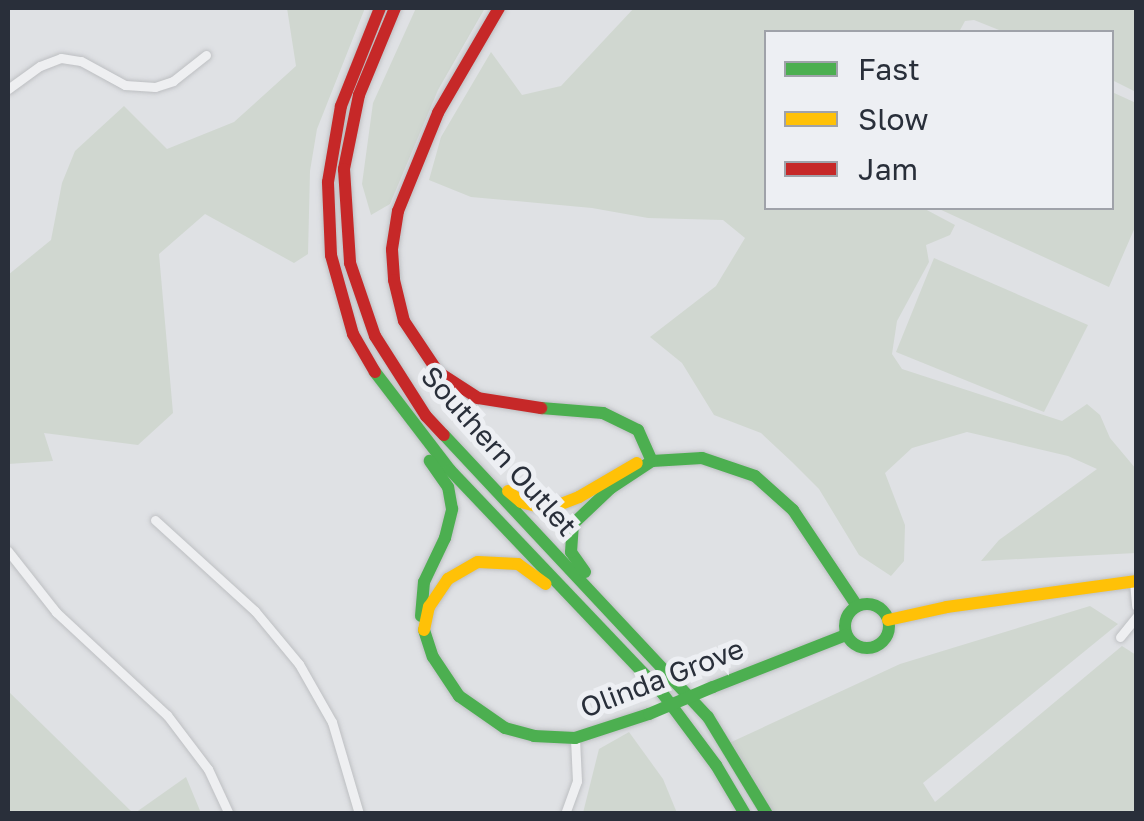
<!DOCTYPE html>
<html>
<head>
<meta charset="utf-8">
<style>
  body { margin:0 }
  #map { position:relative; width:1144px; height:821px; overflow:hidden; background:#dfe1e4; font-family:"Golos Text",sans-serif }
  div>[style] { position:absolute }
  .green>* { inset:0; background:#d0d7d0 }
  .roads { filter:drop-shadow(0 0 2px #bdbfc2) drop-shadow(0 0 2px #bdbfc2) }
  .street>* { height:9px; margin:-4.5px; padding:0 4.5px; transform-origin:4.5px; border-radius:4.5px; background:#eeeff1 }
  .fast>* { height:12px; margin:-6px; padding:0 6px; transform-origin:6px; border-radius:6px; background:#4caf50 }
  .fast>.ring { margin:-6px; padding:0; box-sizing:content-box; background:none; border:12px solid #4caf50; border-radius:50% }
  .slow>* { height:12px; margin:-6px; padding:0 6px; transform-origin:6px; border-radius:6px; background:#ffc107 }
  .jam>* { height:12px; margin:-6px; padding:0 6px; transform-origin:6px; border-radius:6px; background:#c62828 }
  .fast-bridge>* { height:12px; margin:-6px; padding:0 6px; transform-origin:6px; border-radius:6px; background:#4caf50 }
  span { translate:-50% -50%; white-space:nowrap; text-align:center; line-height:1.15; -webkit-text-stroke:10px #edeff3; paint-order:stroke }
  .street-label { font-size:28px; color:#292f3a }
  .frame { position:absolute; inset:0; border:10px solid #292f3a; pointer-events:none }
  .legend { position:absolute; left:764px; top:30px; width:350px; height:180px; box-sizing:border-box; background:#edeff3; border:2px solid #9fa2a9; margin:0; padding:12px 18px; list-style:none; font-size:30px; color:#292f3a }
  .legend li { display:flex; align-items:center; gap:20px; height:50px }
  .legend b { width:50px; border:2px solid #9fa2a9 }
</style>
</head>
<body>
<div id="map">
  <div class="green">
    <div style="clip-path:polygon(287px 8px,365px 8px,317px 129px,310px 171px,308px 254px,294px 263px,205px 214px,159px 254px,173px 413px,138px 445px,44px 433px,53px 461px,8px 464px,8px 275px,51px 240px,62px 183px,75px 151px,124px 106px,167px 149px,234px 122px,296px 66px)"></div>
    <div style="clip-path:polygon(416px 8px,485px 8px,438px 90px,390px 204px,371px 215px,362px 184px,373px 103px)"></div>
    <div style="clip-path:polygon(634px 8px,1136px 8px,1136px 92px,1112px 80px,1112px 32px,1004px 32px,974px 20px,965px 21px,959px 32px,766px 32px,766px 208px,923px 208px,955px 225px,950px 235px,926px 245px,929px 262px,897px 321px,892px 354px,902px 369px,1062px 421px,1087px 404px,1100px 415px,1110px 438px,1136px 469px,1136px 553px,981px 561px,999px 540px,1097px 469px,1068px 456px,967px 432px,912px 448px,885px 473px,905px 525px,904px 561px,891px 576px,859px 555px,819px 489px,792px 462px,761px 433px,714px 415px,682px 363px,650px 337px,716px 286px,745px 238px,723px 220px,648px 218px,592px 208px,471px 197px,429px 180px,441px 137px,491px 52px,522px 95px,561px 86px)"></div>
    <div style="clip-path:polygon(1112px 92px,1136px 103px,1136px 225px,1109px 287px,937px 208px,1112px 208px)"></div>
    <div style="clip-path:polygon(934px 258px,1088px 325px,1044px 412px,896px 352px)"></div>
    <div style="clip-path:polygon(1090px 606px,1118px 624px,923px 783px,935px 802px,1122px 646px,1136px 655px,1136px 813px,767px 813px,727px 744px,900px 664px)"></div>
    <div style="clip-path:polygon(8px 691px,133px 813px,8px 813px)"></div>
    <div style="clip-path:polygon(629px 732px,663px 779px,677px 813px,583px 813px,599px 749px)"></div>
    <div style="clip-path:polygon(186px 777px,201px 813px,135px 813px)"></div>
  </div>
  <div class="roads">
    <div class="street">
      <div style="left:8px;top:89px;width:39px;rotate:-36deg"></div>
      <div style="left:40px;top:66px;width:22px;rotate:-21deg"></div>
      <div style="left:61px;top:58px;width:20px;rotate:9deg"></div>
      <div style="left:81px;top:61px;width:50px;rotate:28.6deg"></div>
      <div style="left:125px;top:85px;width:30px;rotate:4deg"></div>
      <div style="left:155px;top:87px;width:19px;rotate:-18deg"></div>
      <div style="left:173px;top:81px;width:42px;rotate:-38.2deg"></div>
      <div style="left:155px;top:520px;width:135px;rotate:42.3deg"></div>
      <div style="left:255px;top:611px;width:69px;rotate:50.3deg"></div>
      <div style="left:299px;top:664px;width:67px;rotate:60.4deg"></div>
      <div style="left:332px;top:722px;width:96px;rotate:73.6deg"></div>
      <div style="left:8px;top:551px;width:78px;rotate:51.8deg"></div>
      <div style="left:56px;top:612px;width:151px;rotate:42.9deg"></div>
      <div style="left:167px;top:715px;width:68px;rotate:52.8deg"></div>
      <div style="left:208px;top:769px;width:50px;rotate:65deg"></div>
      <div style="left:1134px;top:581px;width:25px;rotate:85deg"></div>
      <div style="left:1120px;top:637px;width:26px;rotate:-51deg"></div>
      <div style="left:565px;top:814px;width:35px;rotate:-70deg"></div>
      <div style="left:577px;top:781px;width:43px;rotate:-92.7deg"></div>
    </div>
    <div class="fast">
      <div style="left:375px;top:372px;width:123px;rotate:52.6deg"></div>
      <div style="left:450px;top:470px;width:309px;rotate:46.4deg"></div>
      <div style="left:663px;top:694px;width:89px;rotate:53.3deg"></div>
      <div style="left:716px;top:765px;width:57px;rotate:59.4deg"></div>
      <div style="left:541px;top:408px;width:62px;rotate:4.6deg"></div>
      <div style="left:603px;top:413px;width:39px;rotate:26deg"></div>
      <div style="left:638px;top:430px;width:34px;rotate:66deg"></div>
      <div style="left:652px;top:461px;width:50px;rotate:-3.4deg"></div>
      <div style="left:702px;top:458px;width:56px;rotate:18.8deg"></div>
      <div style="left:755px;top:476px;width:51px;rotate:41.8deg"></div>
      <div style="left:793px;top:510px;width:115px;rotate:56.3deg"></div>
      <div style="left:444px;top:435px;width:386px;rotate:46.9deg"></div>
      <div style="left:708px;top:717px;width:114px;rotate:58.7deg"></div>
      <div style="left:585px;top:572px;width:24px;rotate:-125deg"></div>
      <div style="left:571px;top:552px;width:28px;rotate:-86deg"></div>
      <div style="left:573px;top:524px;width:52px;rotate:-43.5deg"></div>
      <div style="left:611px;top:488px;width:49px;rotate:-33.4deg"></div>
      <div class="ring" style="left:845px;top:604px;width:32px;height:32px"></div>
      <div style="left:421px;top:616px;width:34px;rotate:-85deg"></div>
      <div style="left:424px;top:582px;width:49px;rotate:-64.5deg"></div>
      <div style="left:445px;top:538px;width:30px;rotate:-76deg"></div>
      <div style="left:452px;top:509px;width:22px;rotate:-100deg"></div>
      <div style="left:448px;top:487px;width:32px;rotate:-125deg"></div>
      <div style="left:424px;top:630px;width:28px;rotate:72deg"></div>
      <div style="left:433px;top:657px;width:47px;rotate:56.3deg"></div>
      <div style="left:459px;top:696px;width:56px;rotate:34.8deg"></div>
      <div style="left:505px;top:728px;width:30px;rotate:15deg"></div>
      <div style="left:534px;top:736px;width:41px;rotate:2.8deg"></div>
      <div style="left:575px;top:738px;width:78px;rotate:-18deg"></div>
      <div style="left:713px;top:687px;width:143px;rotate:-21.4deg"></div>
    </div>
    <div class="slow">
      <div style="left:508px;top:491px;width:17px;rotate:40deg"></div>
      <div style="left:521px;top:502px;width:28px;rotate:15deg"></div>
      <div style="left:548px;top:509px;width:33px;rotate:-21deg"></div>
      <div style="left:579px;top:497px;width:67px;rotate:-30.4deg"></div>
      <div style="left:888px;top:620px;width:60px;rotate:-12.4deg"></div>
      <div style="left:947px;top:607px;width:191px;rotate:-7.8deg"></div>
      <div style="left:424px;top:630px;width:24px;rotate:-78deg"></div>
      <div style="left:429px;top:607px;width:34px;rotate:-56deg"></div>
      <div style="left:448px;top:579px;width:34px;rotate:-30deg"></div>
      <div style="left:478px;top:562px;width:40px;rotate:2.9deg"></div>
      <div style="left:518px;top:564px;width:34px;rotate:36deg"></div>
    </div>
    <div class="jam">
      <div style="left:395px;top:8px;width:94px;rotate:112.5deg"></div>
      <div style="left:359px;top:95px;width:76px;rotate:101.5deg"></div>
      <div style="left:344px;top:169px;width:94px;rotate:86.3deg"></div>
      <div style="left:350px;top:263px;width:77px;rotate:71.1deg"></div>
      <div style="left:375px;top:336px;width:95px;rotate:57.5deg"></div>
      <div style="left:426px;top:416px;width:26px;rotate:47deg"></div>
      <div style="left:499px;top:8px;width:121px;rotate:120.2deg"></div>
      <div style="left:438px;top:113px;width:106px;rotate:112.2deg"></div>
      <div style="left:398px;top:211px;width:39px;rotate:99deg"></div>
      <div style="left:392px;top:250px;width:30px;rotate:86deg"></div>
      <div style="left:394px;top:280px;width:42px;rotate:76.3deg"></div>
      <div style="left:404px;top:321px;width:61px;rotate:56.3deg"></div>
      <div style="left:438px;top:372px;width:48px;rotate:33deg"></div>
      <div style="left:478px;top:398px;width:64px;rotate:9deg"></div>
      <div style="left:375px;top:372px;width:44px;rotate:-120.1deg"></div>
      <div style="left:353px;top:334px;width:82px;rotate:-105.6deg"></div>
      <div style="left:331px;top:255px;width:73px;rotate:-92.4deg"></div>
      <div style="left:328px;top:182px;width:77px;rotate:-80.3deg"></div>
      <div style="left:341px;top:106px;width:105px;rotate:-68.3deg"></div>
    </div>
  </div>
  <div class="fast-bridge">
    <div style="left:649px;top:714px;width:69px;rotate:-22.9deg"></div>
  </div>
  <div class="street-label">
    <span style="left:499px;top:451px;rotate:48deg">Southern Outlet</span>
    <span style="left:662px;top:678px;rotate:-21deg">Olinda Grove</span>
  </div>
  <div class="frame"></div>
  <ul class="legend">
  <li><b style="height:12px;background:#4caf50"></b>Fast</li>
  <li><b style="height:12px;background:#ffc107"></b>Slow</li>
  <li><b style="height:12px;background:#c62828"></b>Jam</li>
  </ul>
</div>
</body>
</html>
